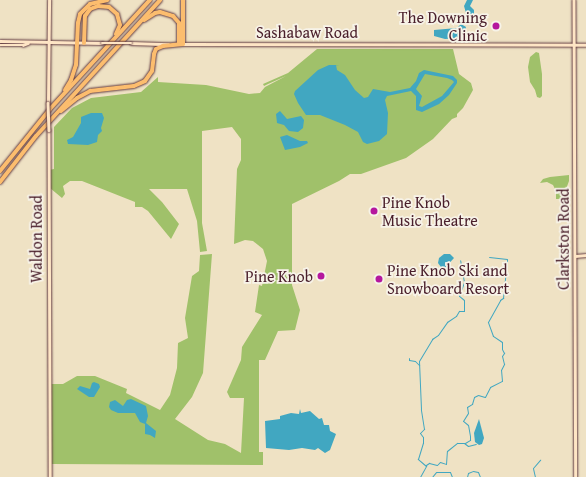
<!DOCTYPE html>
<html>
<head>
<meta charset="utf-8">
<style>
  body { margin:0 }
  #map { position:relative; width:586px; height:477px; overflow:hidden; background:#efe2c4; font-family:"Gentium Book Plus",serif }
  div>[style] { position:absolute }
  .green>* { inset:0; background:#a0c16a }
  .water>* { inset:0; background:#41a7c1 }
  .stream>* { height:1px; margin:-0.5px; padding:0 0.5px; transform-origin:0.5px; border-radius:0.5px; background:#41a7c1 }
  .roads { filter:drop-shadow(0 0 1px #633c42) drop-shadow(0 0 1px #633c42) }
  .secondary>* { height:2.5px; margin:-1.25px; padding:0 1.25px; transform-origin:1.25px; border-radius:1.25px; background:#fee5c5 }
  .highway>* { height:4px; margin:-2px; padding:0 2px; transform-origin:2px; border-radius:2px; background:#fcbd6e }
  .bridges { filter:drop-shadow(0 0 1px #633c42) drop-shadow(0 0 1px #633c42) }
  .secondary-bridge>* { height:2.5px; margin:-1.25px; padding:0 1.25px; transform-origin:1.25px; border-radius:1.25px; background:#fee5c5 }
  .dots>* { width:11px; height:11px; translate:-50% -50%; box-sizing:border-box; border:2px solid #f7f3e8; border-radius:50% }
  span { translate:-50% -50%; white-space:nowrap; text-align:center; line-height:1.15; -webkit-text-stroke:3.5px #f7f3e8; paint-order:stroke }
  .poi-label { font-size:16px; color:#4a1f2b }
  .right { translate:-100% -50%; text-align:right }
  .left { translate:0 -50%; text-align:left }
  .street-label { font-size:16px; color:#4a1f2b }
</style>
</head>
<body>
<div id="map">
  <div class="green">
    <div style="clip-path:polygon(317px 49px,453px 49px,459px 74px,471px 83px,473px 90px,463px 108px,457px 114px,457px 117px,452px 119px,433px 139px,406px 158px,361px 174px,350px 174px,339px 181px,292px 204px,292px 285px,300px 310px,295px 330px,278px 331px,265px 360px,259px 360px,259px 452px,263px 452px,263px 465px,51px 464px,50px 384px,63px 384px,77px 376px,95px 376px,127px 389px,126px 393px,160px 410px,170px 395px,177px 368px,178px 343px,188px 338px,185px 318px,192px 276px,199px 271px,200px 255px,212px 254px,203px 373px,192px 397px,175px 419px,208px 440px,225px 444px,241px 453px,244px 398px,230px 398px,227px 392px,241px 360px,242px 347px,262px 315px,255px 312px,259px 285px,262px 286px,267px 261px,263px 249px,253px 241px,245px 240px,234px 244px,237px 169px,241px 160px,241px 139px,232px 127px,202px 131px,202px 223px,207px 251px,200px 252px,197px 221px,187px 189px,149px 189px,162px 202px,179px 224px,171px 239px,148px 211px,142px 207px,135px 207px,135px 202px,82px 181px,70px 181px,63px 186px,65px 194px,62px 198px,50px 188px,49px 170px,54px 169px,54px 127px,72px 108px,91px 98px,141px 92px,158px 77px,158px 82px,206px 85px,249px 94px,260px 93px,265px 87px,286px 76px,268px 84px,264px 86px,263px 84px,288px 73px)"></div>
    <div style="clip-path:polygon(536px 52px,539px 53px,542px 74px,542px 96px,540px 98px,537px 97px,535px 90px,530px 82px,528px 67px,530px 57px)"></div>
    <div style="clip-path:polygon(569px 175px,569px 181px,565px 192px,560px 199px,556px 199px,556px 191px,553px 185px,547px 182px,540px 183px,543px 179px,550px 177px)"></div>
  </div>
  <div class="water">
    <div style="clip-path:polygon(467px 0,473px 0,470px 6px,474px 10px,474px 18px,470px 22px,465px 19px,466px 13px,464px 6px)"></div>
    <div style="clip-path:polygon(461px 24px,466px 27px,463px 38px,445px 39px,434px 36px,434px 30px,457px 28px)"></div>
    <div style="clip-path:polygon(evenodd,329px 65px,336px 65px,337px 70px,345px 75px,355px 90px,364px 98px,368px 97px,373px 89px,390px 92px,410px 88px,416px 81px,419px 73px,424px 70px,453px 76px,457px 80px,457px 83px,449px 95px,439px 104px,422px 112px,416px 110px,416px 96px,411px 91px,387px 96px,385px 100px,388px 113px,387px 134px,379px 141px,367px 144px,363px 142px,358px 132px,345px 125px,320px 115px,306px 115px,298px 103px,294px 94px,295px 91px,318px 70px,329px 65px,425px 74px,447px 78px,452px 80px,454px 82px,442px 96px,422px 107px,419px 106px,422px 96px,416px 89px,425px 74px)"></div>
    <div style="clip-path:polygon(280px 111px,287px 119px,301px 116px,304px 120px,303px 128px,298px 132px,289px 131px,284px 125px,277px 123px,276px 114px)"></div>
    <div style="clip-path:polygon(91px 113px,102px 113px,104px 118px,101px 128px,102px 131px,98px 135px,97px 142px,88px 145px,68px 144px,67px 140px,73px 137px,81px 123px,81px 117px)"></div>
    <div style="clip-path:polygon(287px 135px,300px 141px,307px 141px,308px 143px,300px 147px,285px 150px,280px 137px)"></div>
    <div style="clip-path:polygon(444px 254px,450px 254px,454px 258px,443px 270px,438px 263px,439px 258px)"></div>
    <div style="clip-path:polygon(94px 382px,99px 384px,100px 387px,94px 397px,89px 397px,77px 389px,80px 386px,90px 389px,92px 383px)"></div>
    <div style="clip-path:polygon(131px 399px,146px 406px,148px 416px,146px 423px,156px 431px,155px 438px,150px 435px,145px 434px,145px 424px,140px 422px,135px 413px,118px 413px,111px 410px,109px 407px,110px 402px,115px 400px,123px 406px,127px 400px)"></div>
    <div style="clip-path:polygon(300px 409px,301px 413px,310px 411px,319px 419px,322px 418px,324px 425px,329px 425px,330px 431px,336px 434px,330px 450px,325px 453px,318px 448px,315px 450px,302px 448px,289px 450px,266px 448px,265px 421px,280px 419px,280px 416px,291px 413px,299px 414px)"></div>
    <div style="clip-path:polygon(479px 419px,484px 438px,482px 444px,479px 445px,475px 442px,474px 433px)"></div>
  </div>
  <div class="stream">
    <div style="left:409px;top:358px;width:2px;rotate:90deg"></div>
    <div style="left:409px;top:360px;width:6px;rotate:9deg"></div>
    <div style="left:415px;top:361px;width:6px;rotate:45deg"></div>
    <div style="left:465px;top:443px;width:6px;rotate:-31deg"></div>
    <div style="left:470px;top:440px;width:4px;rotate:-90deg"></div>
    <div style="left:470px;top:436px;width:11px;rotate:-100deg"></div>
    <div style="left:468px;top:425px;width:6px;rotate:-141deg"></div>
    <div style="left:463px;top:421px;width:9px;rotate:-58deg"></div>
    <div style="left:468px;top:413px;width:6px;rotate:-99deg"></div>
    <div style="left:467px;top:407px;width:6px;rotate:-31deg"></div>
    <div style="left:472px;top:404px;width:7px;rotate:-74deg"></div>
    <div style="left:474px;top:397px;width:4px;rotate:-27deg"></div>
    <div style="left:478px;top:395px;width:7px;rotate:16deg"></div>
    <div style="left:485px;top:397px;width:11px;rotate:-63deg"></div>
    <div style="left:490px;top:387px;width:13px;rotate:-27deg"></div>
    <div style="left:502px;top:381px;width:11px;rotate:-95deg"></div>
    <div style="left:501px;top:370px;width:7px;rotate:-63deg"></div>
    <div style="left:504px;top:364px;width:8px;rotate:-104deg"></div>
    <div style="left:502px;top:356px;width:4px;rotate:-56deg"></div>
    <div style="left:504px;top:353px;width:4px;rotate:-117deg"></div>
    <div style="left:502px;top:349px;width:7px;rotate:-90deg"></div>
    <div style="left:502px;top:342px;width:11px;rotate:-146deg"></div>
    <div style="left:493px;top:336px;width:15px;rotate:-110deg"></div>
    <div style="left:488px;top:322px;width:25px;rotate:-61deg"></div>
    <div style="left:500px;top:300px;width:4px;rotate:-34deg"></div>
    <div style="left:503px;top:298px;width:39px;rotate:-84deg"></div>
    <div style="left:507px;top:259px;width:18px;rotate:-174deg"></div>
    <div style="left:426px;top:465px;width:4px;rotate:-34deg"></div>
    <div style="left:429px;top:463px;width:8px;rotate:14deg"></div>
    <div style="left:437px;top:465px;width:4px;rotate:-45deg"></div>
    <div style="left:440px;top:462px;width:6px;rotate:18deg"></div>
    <div style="left:446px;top:464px;width:13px;rotate:-86deg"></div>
    <div style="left:447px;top:451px;width:13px;rotate:-39deg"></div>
    <div style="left:457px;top:443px;width:7px"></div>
    <div style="left:464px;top:443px;width:5px;rotate:37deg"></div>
    <div style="left:468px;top:446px;width:8px;rotate:-14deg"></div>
    <div style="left:426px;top:466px;width:11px;rotate:-139deg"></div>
    <div style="left:418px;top:459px;width:17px;rotate:-73deg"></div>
    <div style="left:423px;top:443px;width:6px;rotate:-90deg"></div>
    <div style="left:423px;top:437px;width:5px;rotate:-127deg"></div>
    <div style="left:420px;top:433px;width:6px;rotate:-45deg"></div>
    <div style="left:424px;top:429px;width:20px;rotate:-99deg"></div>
    <div style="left:421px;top:409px;width:48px;rotate:-92.4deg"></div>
    <div style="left:419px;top:361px;width:26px;rotate:-59deg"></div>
    <div style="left:432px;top:339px;width:7px;rotate:-34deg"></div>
    <div style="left:438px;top:335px;width:16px;rotate:-55deg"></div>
    <div style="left:447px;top:322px;width:11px;rotate:-34deg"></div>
    <div style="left:456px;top:316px;width:6px;rotate:-59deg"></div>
    <div style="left:459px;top:311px;width:5px"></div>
    <div style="left:464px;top:311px;width:11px;rotate:-90deg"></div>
    <div style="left:464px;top:300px;width:6px;rotate:-141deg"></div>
    <div style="left:459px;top:296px;width:15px;rotate:-70deg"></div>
    <div style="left:464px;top:282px;width:22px;rotate:-100deg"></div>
    <div style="left:420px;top:477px;width:13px;rotate:-61deg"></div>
    <div style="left:432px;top:477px;width:6px;rotate:-51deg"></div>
    <div style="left:436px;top:472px;width:14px"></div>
    <div style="left:450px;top:472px;width:5px;rotate:68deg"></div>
    <div style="left:460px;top:477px;width:2px"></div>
    <div style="left:467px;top:477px;width:4px;rotate:-76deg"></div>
    <div style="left:468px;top:473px;width:5px;rotate:-22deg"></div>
    <div style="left:473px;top:471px;width:5px;rotate:11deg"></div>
    <div style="left:478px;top:472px;width:5px;rotate:68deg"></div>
    <div style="left:535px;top:477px;width:9px;rotate:-103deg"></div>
    <div style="left:533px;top:468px;width:11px;rotate:-49deg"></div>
  </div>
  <div class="roads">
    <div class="secondary">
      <div style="left:574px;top:0;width:477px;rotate:89.8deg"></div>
      <div style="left:0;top:41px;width:102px;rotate:1.1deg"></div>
      <div style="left:131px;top:43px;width:37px;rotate:2deg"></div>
      <div style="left:183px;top:44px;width:403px;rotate:0.1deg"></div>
      <div style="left:0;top:45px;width:23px"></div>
      <div style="left:23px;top:45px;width:5px;rotate:-22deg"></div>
      <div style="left:48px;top:103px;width:103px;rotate:-89.4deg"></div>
      <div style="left:49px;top:130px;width:347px;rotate:89.8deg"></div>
      <div style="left:575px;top:256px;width:11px;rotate:-5deg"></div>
    </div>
    <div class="highway">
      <div style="left:144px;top:20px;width:13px;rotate:-32deg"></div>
      <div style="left:155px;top:13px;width:5px;rotate:-11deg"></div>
      <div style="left:160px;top:12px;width:14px;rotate:17deg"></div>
      <div style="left:173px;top:16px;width:9px;rotate:49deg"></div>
      <div style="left:179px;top:23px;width:21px;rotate:90deg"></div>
      <div style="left:84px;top:43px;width:27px;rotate:-88deg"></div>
      <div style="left:85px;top:16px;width:9px;rotate:-54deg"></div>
      <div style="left:90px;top:9px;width:9px;rotate:-21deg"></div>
      <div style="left:98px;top:6px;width:11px;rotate:5deg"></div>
      <div style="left:109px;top:7px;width:11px;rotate:41deg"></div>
      <div style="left:117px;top:14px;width:11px;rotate:75deg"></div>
      <div style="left:120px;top:25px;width:10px;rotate:114deg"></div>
      <div style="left:65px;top:90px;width:12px;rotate:-59deg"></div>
      <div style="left:71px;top:80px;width:16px;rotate:-72deg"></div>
      <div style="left:76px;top:65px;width:42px;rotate:-87.3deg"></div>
      <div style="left:78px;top:23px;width:9px;rotate:-77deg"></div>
      <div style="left:80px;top:14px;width:14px;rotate:-45deg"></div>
      <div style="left:90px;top:4px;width:18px;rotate:-13deg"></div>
      <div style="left:61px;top:111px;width:21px;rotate:-39deg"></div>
      <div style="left:77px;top:98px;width:15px;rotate:-28deg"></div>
      <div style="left:90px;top:91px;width:44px;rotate:-6.5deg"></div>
      <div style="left:134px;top:86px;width:12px;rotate:-24deg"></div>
      <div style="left:145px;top:81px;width:12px;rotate:-55deg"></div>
      <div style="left:152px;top:71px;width:17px;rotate:-83deg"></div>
      <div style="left:154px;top:54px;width:5px;rotate:-68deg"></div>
      <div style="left:156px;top:49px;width:8px;rotate:-23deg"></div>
      <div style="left:163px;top:46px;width:20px;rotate:-6deg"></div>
      <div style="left:183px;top:44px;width:44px;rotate:-90deg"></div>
      <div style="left:0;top:171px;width:80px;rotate:-51.1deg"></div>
      <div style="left:50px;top:109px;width:148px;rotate:-47.5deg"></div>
      <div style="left:0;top:182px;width:58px;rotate:-52deg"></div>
      <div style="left:36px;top:136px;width:184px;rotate:-47.6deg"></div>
    </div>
  </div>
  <div class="bridges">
    <div class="secondary-bridge">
      <div style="left:102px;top:43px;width:29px"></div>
      <div style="left:48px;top:103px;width:27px;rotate:88deg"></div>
    </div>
  </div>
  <div class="dots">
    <div style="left:496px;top:26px;background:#b5179e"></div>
    <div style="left:374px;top:211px;background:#b5179e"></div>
    <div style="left:321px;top:276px;background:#b5179e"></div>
    <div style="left:379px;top:279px;background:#b5179e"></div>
  </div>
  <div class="poi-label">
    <span class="right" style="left:487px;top:26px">The Downing<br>Clinic</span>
    <span class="left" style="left:382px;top:211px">Pine Knob<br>Music Theatre</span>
    <span class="left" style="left:387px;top:279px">Pine Knob Ski and<br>Snowboard Resort</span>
    <span class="right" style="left:313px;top:276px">Pine Knob</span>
  </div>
  <div class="street-label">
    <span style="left:307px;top:32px">Sashabaw Road</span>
    <span style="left:36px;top:239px;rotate:-90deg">Waldon Road</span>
    <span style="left:563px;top:239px;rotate:-90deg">Clarkston Road</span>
  </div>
</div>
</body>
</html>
